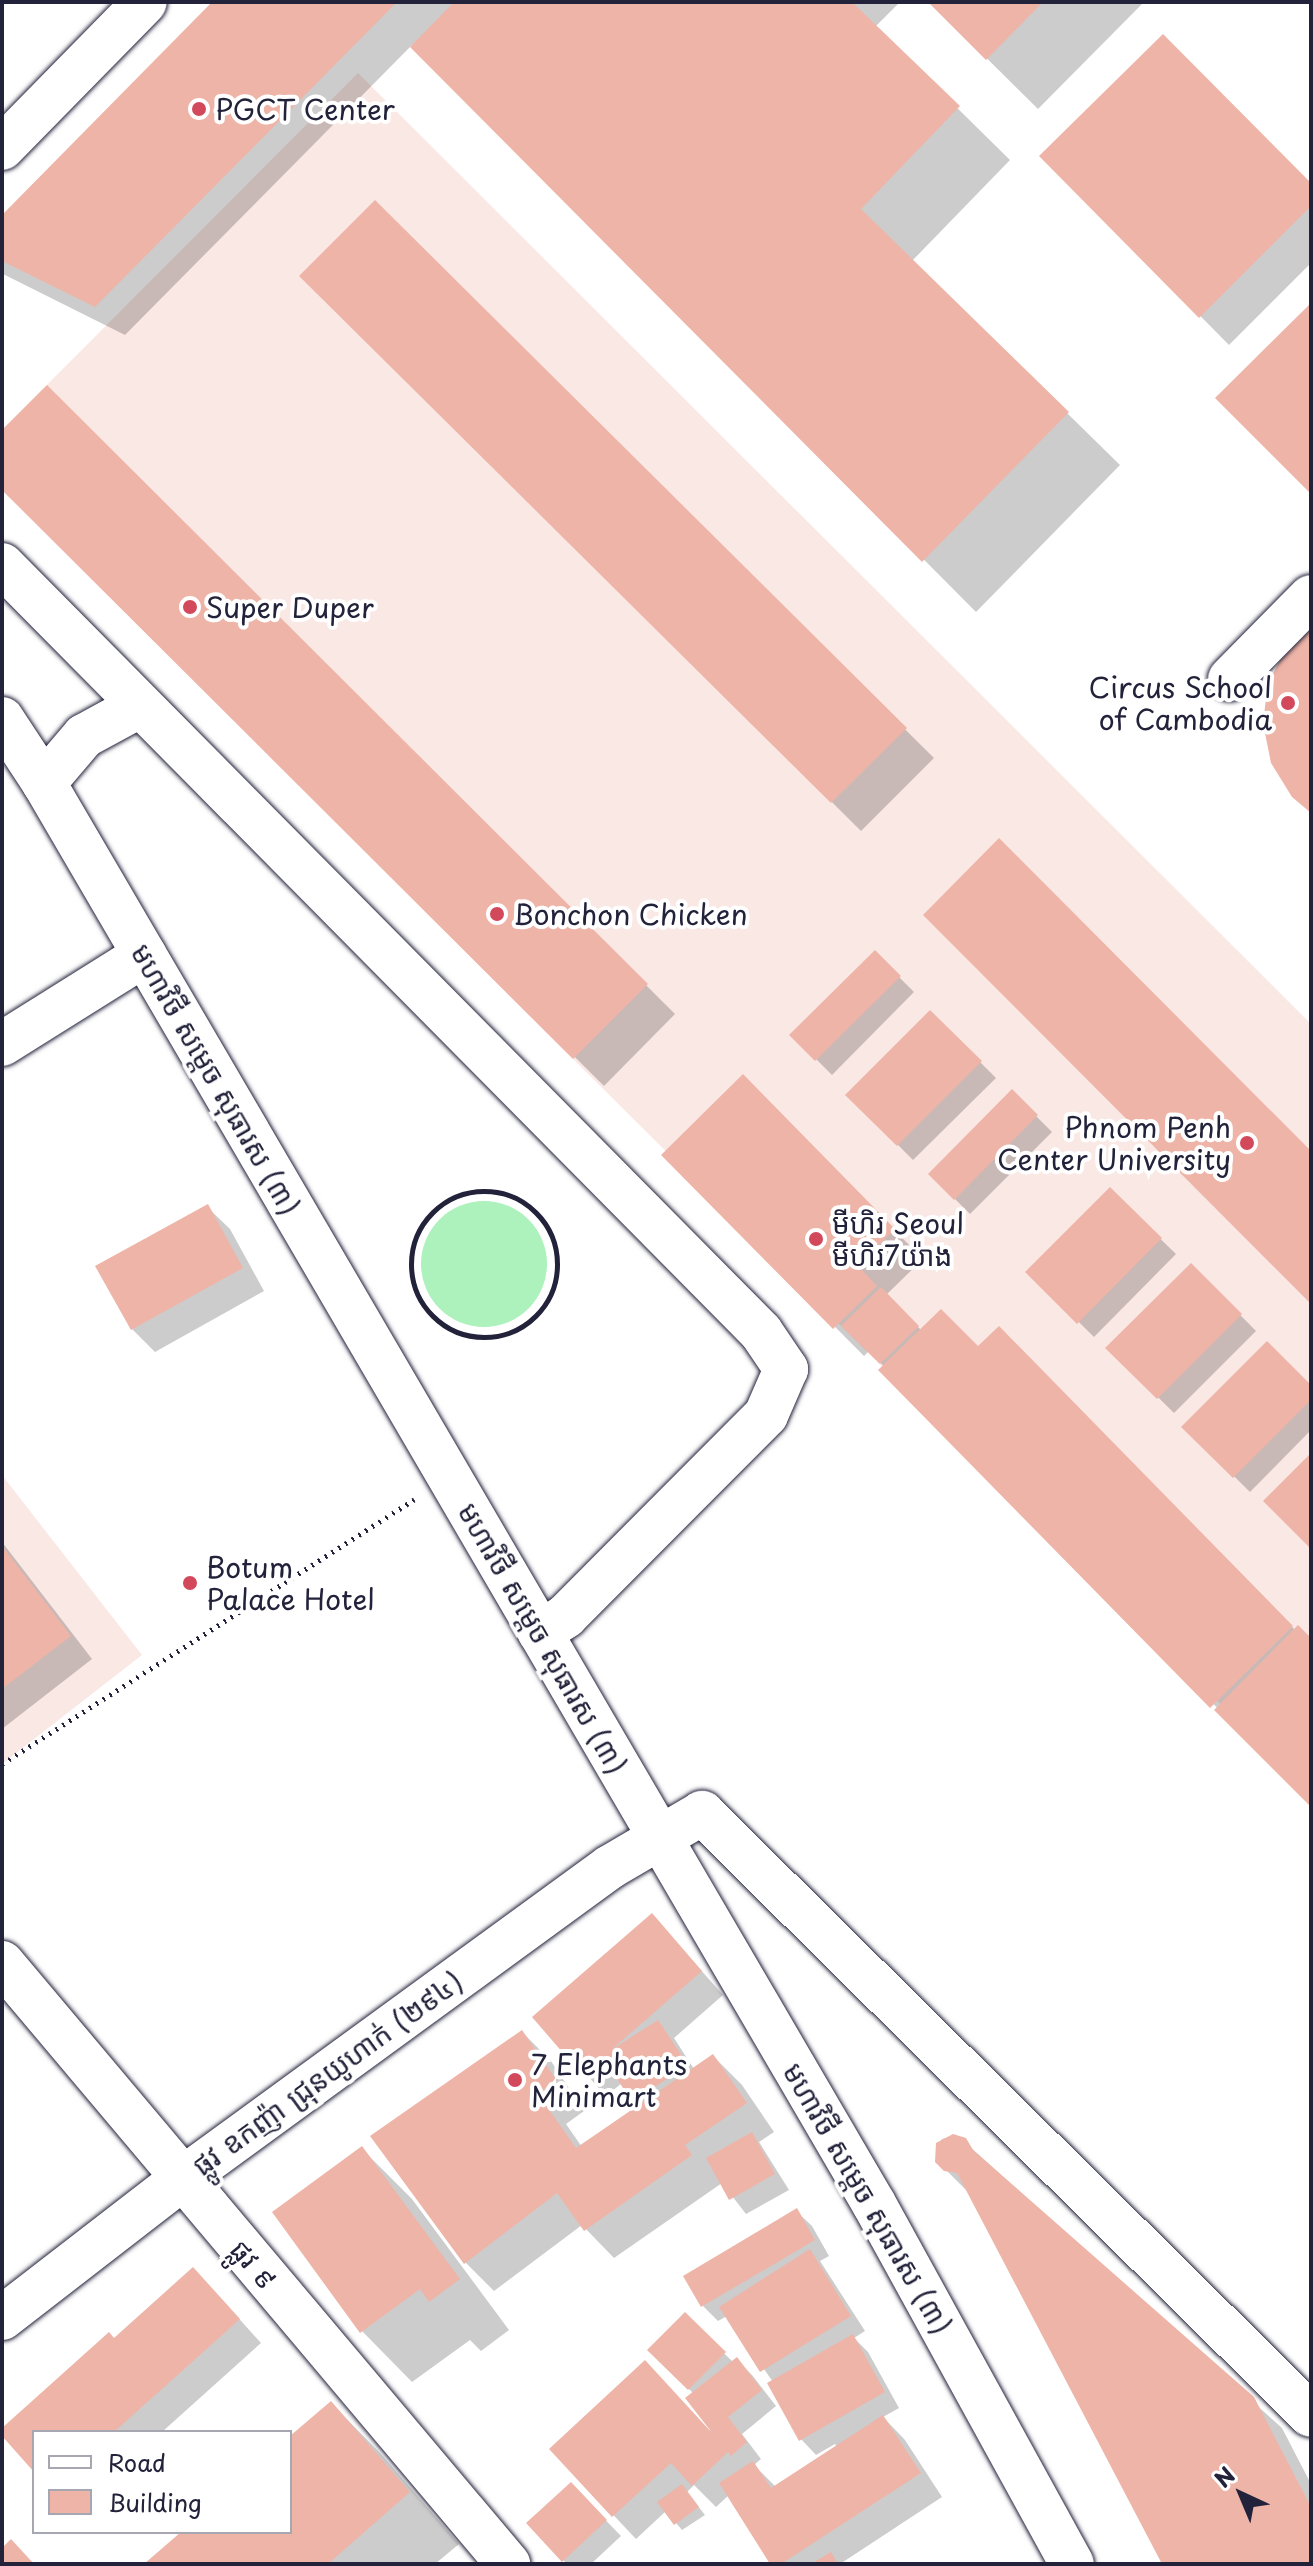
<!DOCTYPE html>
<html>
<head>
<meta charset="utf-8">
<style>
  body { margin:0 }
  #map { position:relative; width:1313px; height:2566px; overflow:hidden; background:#fff; font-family:"Playpen Sans","Noto Sans Khmer",sans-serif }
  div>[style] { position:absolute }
  .built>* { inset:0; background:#fae8e5 }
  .green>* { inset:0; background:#adf1bc }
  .round { border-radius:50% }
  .shadow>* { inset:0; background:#0003 }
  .building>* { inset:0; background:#eeb4a7 }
  .path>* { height:5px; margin-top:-2.5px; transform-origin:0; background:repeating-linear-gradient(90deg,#22223b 0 2px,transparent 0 8px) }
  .path>.ring { margin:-2.5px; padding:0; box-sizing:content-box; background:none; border:5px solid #22223b; border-radius:50% }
  .roads { filter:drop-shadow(0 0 2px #22223b) drop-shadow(0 0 2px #22223b) }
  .minor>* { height:44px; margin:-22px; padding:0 22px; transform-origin:22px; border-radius:22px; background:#fff }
  .dots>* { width:22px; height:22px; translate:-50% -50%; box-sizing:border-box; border:4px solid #fff; border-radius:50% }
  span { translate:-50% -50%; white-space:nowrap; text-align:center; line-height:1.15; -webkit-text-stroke:8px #fff; paint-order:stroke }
  .poi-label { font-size:28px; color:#22223b }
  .left { translate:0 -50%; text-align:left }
  .right { translate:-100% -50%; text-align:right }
  .street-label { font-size:28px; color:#22223b }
  .frame { position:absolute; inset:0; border:4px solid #22223b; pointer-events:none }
  .legend { position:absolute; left:32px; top:2430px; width:260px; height:104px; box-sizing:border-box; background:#fff; border:2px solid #a7a7b1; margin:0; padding:10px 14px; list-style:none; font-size:24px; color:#22223b }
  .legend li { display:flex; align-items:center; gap:16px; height:40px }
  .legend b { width:40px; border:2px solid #a7a7b1 }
  .north { position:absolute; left:1201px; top:2454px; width:80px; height:80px; -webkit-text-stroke:6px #fff; paint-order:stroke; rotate:316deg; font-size:22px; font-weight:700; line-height:32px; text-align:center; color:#22223b }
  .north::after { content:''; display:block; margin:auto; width:28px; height:36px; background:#22223b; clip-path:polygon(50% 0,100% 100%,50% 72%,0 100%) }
</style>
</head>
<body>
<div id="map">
  <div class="built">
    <div style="clip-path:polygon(358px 73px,1311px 1024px,1311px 1794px,2px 490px,2px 430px)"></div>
    <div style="clip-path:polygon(2px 1475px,142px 1655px,2px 1764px)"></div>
  </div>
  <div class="green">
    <div class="round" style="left:421px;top:1201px;width:126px;height:126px"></div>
  </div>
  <div class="shadow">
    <div style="clip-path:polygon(214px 2px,900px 2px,875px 27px,1010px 160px,912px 261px,1120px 465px,976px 612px,412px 45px,125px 335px,3px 274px,2px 218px)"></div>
    <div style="clip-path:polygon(930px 2px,1144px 2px,1038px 109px)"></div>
    <div style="clip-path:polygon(1042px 156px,1311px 185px,1311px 263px,1229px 345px)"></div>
    <div style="clip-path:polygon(375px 203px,934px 758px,861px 831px,302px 276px)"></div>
    <div style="clip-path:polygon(47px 388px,675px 1014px,604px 1086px,2px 487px,2px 432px)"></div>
    <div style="clip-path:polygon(875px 953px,914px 992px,832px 1075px,792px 1035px)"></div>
    <div style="clip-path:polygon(930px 1012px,996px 1078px,913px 1160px,848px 1095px)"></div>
    <div style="clip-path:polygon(743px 1077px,923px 1259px,886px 1295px,921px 1330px,978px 1349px,999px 1329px,1296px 1631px,1311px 1641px,1311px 1804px,869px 1351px,864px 1356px,664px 1155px)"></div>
    <div style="clip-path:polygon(1012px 1092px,1052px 1132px,970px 1214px,930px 1174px)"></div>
    <div style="clip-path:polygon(1110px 1190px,1176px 1254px,1094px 1337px,1028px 1272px)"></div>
    <div style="clip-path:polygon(207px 1207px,230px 1229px,264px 1291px,155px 1352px,132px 1329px)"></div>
    <div style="clip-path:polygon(1191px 1265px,1256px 1331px,1174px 1413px,1108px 1348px)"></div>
    <div style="clip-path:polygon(1311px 1388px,1311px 1430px,1250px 1492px,1184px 1427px)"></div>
    <div style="clip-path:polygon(2px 1542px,92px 1659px,2px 1729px)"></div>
    <div style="clip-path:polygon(652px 1915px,723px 1995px,674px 2038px,694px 2069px,713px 2056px,742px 2085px,774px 2132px,759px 2142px,789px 2190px,746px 2214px,722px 2183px,614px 2258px,582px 2225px,494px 2291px,465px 2262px,522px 2032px,551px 2061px,584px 2111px,566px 2124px,582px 2147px,640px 2107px,622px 2083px,606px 2096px,534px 2017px)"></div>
    <div style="clip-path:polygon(953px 2136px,968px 2145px,1282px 2428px,1311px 2484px,1311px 2564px,1165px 2564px,969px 2193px,937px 2161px,936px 2149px,942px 2139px)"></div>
    <div style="clip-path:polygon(362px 2149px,412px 2199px,509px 2330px,481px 2351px,470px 2340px,412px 2382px,362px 2331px)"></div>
    <div style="clip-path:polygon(796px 2211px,812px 2226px,829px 2256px,820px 2261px,865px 2331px,854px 2338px,868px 2352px,899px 2408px,883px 2417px,905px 2440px,942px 2497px,840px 2564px,773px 2564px,729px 2495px,716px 2507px,694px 2485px,687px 2492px,705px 2515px,682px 2530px,666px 2511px,636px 2539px,551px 2449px,713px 2430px,694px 2394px,650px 2350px,685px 2315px,733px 2362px,737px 2360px,752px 2375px,776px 2406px,742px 2434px,761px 2459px,754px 2465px,776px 2487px,837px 2447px,835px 2444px,816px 2455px,801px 2439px,773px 2382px,727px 2316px,718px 2321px,703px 2306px)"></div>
    <div style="clip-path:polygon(215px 2292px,261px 2343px,162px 2432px,34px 2432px,34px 2469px,2px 2433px,114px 2340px)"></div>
    <div style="clip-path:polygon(331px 2403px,381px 2454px,459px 2544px,435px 2564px,147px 2564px,184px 2532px,290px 2532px,290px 2439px)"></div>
    <div style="clip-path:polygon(586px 2500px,621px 2536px,591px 2564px,567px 2564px,529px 2523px)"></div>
  </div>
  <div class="building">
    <div style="clip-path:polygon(212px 2px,397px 2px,95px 307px,2px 261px,2px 215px)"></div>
    <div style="clip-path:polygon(454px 2px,852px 2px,960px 106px,861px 209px,1069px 412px,922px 562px,410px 47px)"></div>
    <div style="clip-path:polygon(928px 2px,1043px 2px,986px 60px)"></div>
    <div style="clip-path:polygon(1163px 34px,1311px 183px,1311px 206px,1199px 318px,1039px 156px)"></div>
    <div style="clip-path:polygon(375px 200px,907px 728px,831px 803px,299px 276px)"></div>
    <div style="clip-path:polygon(1311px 303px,1311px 494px,1215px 398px)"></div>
    <div style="clip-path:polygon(47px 385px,648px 984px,573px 1059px,2px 490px,2px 430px)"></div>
    <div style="clip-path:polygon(1311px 624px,1311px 813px,1292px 797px,1271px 763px,1263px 723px,1268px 683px,1287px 647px)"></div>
    <div style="clip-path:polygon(999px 838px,1311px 1151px,1311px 1304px,923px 915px)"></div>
    <div style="clip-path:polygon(875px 950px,901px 976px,815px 1061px,789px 1035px)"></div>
    <div style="clip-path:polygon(930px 1010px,982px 1061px,897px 1146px,845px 1095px)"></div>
    <div style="clip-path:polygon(743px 1074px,895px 1229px,858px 1266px,877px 1286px,833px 1329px,661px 1155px)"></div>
    <div style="clip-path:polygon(1012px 1089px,1038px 1115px,954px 1200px,928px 1174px)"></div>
    <div style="clip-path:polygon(1110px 1187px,1162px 1238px,1077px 1324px,1025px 1272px)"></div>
    <div style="clip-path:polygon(208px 1204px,243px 1268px,131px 1330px,95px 1266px)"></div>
    <div style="clip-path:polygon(1191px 1263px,1242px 1314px,1157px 1399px,1105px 1348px)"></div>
    <div style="clip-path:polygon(881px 1287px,919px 1326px,880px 1364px,841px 1326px)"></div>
    <div style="clip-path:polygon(941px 1309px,978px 1346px,999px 1326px,1293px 1626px,1210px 1708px,878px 1370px)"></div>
    <div style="clip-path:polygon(1267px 1341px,1311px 1385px,1311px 1400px,1233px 1478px,1181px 1427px)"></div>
    <div style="clip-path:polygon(1311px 1453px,1311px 1549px,1263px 1501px)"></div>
    <div style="clip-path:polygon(2px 1546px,71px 1636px,2px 1689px)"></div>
    <div style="clip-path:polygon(1298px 1625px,1311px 1638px,1311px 1807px,1214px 1710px)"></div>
    <div style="clip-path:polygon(652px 1913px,702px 1971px,611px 2050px,658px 2020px,688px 2065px,632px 2102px,603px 2057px,582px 2075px,532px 2017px)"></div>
    <div style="clip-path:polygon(522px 2030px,557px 2081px,538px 2094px,576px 2148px,713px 2054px,747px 2103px,685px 2145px,692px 2155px,584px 2231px,557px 2193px,464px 2264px,370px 2136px)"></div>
    <div style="clip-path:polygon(752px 2132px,775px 2174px,729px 2200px,706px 2158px)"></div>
    <div style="clip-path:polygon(953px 2134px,966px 2138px,973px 2150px,1254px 2397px,1311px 2507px,1311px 2564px,1162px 2564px,957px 2173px,944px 2171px,935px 2162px,936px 2143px)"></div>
    <div style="clip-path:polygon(362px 2146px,460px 2279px,429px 2302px,420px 2289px,360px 2333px,272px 2212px)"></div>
    <div style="clip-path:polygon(797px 2208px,815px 2240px,701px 2307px,683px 2276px)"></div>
    <div style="clip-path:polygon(810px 2249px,851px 2316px,760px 2372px,719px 2307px)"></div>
    <div style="clip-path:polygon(193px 2267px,240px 2319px,114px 2432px,34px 2432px,34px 2472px,2px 2436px,2px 2428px,109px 2332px,114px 2338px)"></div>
    <div style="clip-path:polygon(685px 2312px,726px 2352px,688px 2390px,647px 2350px)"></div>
    <div style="clip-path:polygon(853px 2334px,885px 2392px,799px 2441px,767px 2383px)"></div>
    <div style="clip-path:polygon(737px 2357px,762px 2390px,728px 2417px,747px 2442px,731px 2456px,728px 2452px,692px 2486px,671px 2463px,612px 2517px,549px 2449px,645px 2360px,713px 2434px,685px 2398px)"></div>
    <div style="clip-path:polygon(331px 2401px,410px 2492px,328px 2564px,144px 2564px,181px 2532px,290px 2532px,290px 2436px)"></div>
    <div style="clip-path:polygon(883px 2415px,921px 2473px,781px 2564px,770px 2564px,719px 2483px,753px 2461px,771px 2488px)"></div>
    <div style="clip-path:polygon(571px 2482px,607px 2520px,562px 2562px,526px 2523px)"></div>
    <div style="clip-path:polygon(682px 2484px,699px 2507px,674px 2525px,657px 2502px)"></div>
    <div style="clip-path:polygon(11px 2539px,34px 2564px,2px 2564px,2px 2548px)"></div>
    <div style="clip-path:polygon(831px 2552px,838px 2564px,811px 2564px)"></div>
  </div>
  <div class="path">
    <div class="ring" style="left:411px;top:1191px;width:141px;height:141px"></div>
    <div style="left:2px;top:1764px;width:490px;rotate:-32.7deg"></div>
  </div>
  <div class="roads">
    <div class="minor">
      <div style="left:2px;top:148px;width:204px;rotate:-45.6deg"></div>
      <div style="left:2px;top:565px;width:1079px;rotate:45.3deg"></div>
      <div style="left:761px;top:1332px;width:45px;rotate:56deg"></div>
      <div style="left:786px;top:1369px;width:50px;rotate:113.5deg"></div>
      <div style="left:766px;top:1415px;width:284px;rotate:134.9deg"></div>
      <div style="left:566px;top:1616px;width:31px;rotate:147deg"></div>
      <div style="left:1230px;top:679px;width:115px;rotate:-45.4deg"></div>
      <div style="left:2px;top:719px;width:77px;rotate:56.7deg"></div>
      <div style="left:44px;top:783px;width:1646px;rotate:59.71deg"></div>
      <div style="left:874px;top:2204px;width:411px;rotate:61.2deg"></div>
      <div style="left:44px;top:783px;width:62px;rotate:-49.6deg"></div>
      <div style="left:84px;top:736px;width:63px;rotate:-28.6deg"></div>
      <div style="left:2px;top:1044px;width:168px;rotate:-32.1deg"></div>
      <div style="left:2px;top:1963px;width:786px;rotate:49.9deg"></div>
      <div style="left:2px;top:2318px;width:227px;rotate:-37.7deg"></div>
      <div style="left:182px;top:2179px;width:530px;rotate:-36.09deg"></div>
      <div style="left:610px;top:1867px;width:107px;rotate:-30.4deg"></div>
      <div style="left:702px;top:1813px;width:856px;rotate:44.67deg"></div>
    </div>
  </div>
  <div class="dots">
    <div style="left:199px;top:109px;background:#d1495b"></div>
    <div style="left:190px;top:607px;background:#d1495b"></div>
    <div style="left:1288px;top:703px;background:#d1495b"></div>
    <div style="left:497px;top:914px;background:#d1495b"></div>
    <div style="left:1247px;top:1143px;background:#d1495b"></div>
    <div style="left:816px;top:1239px;background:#d1495b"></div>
    <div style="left:190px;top:1583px;background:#d1495b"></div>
    <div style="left:515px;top:2080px;background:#d1495b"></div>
  </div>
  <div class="poi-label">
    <span class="left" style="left:215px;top:109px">PGCT Center</span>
    <span class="left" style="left:206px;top:607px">Super Duper</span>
    <span class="right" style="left:1272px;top:703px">Circus School<br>of Cambodia</span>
    <span class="left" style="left:513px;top:914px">Bonchon Chicken</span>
    <span class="right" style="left:1231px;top:1143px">Phnom Penh<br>Center University</span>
    <span class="left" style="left:832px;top:1239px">មីហិរ Seoul<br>មីហិរ7យ៉ាង</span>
    <span class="left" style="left:206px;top:1583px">Botum<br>Palace Hotel</span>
    <span class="left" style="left:531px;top:2080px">7 Elephants<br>Minimart</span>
  </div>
  <div class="street-label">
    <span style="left:216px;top:1079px;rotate:60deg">មហាវិថី សម្តេច សុធារស (៣)</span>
    <span style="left:543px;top:1638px;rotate:60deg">មហាវិថី សម្តេច សុធារស (៣)</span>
    <span style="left:327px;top:2073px;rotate:-36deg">ផ្លូវ ឧកញ៉ា ជ្រុនយូហាក់ (២៩៤)</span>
    <span style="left:868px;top:2198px;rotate:60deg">មហាវិថី សម្តេច សុធារស (៣)</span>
    <span style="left:254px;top:2264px;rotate:50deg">ផ្លូវ ៩</span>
  </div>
  <div class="frame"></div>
  <ul class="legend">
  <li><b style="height:10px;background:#fff"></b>Road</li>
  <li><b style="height:22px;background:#eeb4a7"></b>Building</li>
  </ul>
  <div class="north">N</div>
</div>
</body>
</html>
